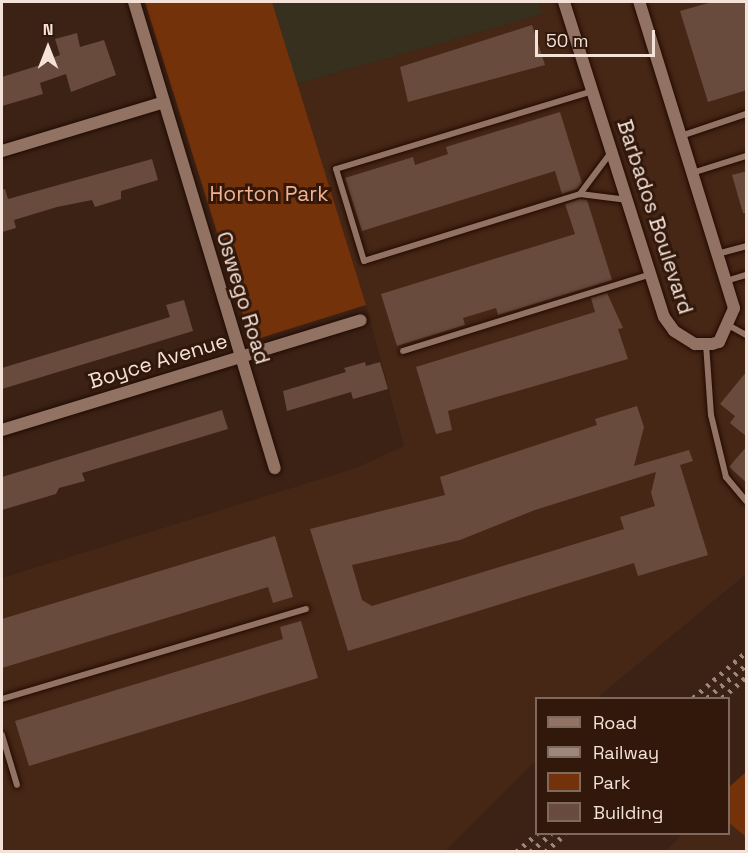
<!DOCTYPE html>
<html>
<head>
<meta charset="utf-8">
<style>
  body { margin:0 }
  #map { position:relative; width:748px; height:853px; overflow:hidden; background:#3b2215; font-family:"Space Grotesk",sans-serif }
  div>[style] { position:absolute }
  .commercial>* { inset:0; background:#37301f }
  .built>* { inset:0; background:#462615 }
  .green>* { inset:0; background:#74320a }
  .building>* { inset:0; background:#694b3d }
  .roads { filter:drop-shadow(0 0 2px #210a01) drop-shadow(0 0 2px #210a01) }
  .service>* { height:6px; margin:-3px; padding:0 3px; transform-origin:3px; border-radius:3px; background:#917263 }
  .minor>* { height:12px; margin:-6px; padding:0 6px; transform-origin:6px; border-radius:6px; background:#917263 }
  .rail>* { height:4.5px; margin-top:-2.25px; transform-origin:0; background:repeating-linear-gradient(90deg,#9c877c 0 3px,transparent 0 9px) }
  span { translate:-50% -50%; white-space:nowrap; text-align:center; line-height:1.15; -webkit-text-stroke:6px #31180b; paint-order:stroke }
  .park-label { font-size:21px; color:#f4b190 }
  .street-label { font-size:21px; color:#f4e2d9 }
  .frame { position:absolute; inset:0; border:3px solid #f4e2d9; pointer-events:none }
  .legend { position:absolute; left:535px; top:697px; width:195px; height:138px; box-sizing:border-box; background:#31180b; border:2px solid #7f695d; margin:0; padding:8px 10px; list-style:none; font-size:18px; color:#f4e2d9 }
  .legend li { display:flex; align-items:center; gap:12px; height:30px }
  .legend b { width:30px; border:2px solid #7f695d }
  .north { position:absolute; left:18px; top:18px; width:60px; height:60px; -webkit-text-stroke:4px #31180b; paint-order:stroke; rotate:0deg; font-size:16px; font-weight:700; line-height:24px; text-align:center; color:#f4e2d9 }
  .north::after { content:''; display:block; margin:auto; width:21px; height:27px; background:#f4e2d9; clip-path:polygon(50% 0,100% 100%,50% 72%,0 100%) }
  .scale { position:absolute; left:535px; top:30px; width:120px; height:27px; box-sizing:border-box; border:3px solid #f4e2d9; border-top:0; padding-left:8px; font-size:18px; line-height:21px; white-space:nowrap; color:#f4e2d9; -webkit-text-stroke:4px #31180b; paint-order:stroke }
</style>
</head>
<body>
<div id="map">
  <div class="commercial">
    <div style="clip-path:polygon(272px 2px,538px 2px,543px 14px,297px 84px)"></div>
  </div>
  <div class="built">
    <div style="clip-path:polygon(538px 2px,746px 2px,746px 574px,597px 698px,536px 698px,536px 760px,445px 851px,2px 851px,2px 578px,356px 468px,404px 446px,366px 305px,297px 84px,542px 14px)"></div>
    <div style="clip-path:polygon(729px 822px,746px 837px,746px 851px,665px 852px,682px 834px,728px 834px)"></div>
  </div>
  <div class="green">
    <div style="clip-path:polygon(145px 2px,272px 2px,366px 305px,251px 341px)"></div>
    <div style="clip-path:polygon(746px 772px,746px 837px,728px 822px,729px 787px)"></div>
  </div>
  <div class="building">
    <div style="clip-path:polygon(712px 2px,747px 2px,747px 90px,708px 102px,680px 11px)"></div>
    <div style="clip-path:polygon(532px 25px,545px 65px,408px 102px,400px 67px)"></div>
    <div style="clip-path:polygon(77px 33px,80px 47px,104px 40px,116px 75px,71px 92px,66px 74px,40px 83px,43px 94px,2px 106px,2px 77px,53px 61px,52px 58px,60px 55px,55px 39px)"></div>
    <div style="clip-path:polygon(560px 112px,582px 183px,577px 189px,562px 194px,555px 171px,362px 231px,345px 178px,413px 157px,415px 165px,448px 154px,446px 147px)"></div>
    <div style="clip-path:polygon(152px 159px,158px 180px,121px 191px,121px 199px,95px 207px,92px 200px,57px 207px,14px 220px,16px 228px,2px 232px,2px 190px,5px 189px,8px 199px)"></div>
    <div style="clip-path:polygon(747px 171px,747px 213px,743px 213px,732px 175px)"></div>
    <div style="clip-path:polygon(580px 199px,587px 200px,612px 280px,498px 315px,496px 308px,463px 318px,465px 325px,397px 346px,381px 294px,575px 234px,565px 204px)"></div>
    <div style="clip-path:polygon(607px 293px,623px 328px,618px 329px,628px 359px,448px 411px,452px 430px,436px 434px,416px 367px,595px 312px,591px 298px)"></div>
    <div style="clip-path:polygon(184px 300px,193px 331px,2px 389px,2px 368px,170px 317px,166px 305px)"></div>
    <div style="clip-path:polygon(365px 362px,366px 366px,380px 362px,388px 389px,353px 399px,351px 392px,287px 411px,283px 391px,346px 372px,344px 368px)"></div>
    <div style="clip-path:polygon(747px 371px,747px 437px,730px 423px,735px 416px,720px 404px)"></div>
    <div style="clip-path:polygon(evenodd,637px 406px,644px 427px,634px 466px,689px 450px,693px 461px,680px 465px,708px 555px,638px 576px,634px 563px,348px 651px,310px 529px,445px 495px,440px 477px,597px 425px,595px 419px,637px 406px,656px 472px,651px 493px,655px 506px,620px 517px,624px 529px,372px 606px,362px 600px,352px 565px,460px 540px,535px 510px,656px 472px)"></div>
    <div style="clip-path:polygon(222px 410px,228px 429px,82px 473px,85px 481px,59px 488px,56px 494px,2px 510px,2px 477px)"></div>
    <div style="clip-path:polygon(747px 446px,747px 483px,729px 467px)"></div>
    <div style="clip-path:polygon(275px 536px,293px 597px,273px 603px,268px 587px,2px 668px,2px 619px)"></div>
    <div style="clip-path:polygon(301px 621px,318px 678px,29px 766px,15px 721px,283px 639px,280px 627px)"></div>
  </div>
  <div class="roads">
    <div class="service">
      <div style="left:681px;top:136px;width:69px;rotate:-18.7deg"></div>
      <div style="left:612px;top:151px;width:54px;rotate:126.7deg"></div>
      <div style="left:580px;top:194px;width:48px;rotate:7.1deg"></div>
      <div style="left:692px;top:173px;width:57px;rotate:-17.5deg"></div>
      <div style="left:580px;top:194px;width:226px;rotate:162.8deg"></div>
      <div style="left:364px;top:261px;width:96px;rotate:-106.9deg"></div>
      <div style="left:336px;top:169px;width:269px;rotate:-16.9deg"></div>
      <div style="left:717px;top:254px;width:30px;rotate:-15deg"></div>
      <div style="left:726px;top:281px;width:21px;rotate:-17deg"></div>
      <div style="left:728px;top:325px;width:21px;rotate:29deg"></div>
      <div style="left:706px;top:344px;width:71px;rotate:86deg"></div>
      <div style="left:711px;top:415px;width:64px;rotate:76.4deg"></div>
      <div style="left:726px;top:477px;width:31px;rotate:50deg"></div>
      <div style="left:403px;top:351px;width:260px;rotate:-17.2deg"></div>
      <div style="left:2px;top:699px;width:317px;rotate:-16.5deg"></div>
      <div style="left:2px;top:735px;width:52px;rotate:73.3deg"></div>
    </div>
    <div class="minor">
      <div style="left:134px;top:2px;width:487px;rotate:73.2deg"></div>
      <div style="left:564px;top:2px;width:330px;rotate:72.4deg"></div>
      <div style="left:664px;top:317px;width:17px;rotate:54deg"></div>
      <div style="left:674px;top:331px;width:25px;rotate:32deg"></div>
      <div style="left:695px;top:344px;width:17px"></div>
      <div style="left:712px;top:344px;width:7px;rotate:-16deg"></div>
      <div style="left:719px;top:342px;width:37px;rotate:-66deg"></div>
      <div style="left:734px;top:308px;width:320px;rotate:-107.2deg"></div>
      <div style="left:2px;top:151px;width:169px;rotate:-16.8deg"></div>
      <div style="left:2px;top:430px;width:375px;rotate:-17deg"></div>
    </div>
  </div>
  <div class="rail">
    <div style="left:693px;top:698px;width:70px;rotate:-41deg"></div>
    <div style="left:707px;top:698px;width:51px;rotate:-40.2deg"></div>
    <div style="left:722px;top:698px;width:32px;rotate:-41deg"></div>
    <div style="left:516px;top:852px;width:28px;rotate:-41deg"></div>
    <div style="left:530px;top:852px;width:28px;rotate:-41deg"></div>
    <div style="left:545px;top:852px;width:27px;rotate:-42deg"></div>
  </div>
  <div class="park-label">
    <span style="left:269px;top:194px">Horton Park</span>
  </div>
  <div class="street-label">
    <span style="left:655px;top:217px;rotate:72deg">Barbados Boulevard</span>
    <span style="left:243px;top:298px;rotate:73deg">Oswego Road</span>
    <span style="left:158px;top:361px;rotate:-17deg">Boyce Avenue</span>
  </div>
  <div class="frame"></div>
  <ul class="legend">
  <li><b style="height:8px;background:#917263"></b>Road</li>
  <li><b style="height:8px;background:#9c877c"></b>Railway</li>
  <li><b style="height:16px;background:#74320a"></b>Park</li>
  <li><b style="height:16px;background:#694b3d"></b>Building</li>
  </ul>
  <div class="north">N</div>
  <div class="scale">50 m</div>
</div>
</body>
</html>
